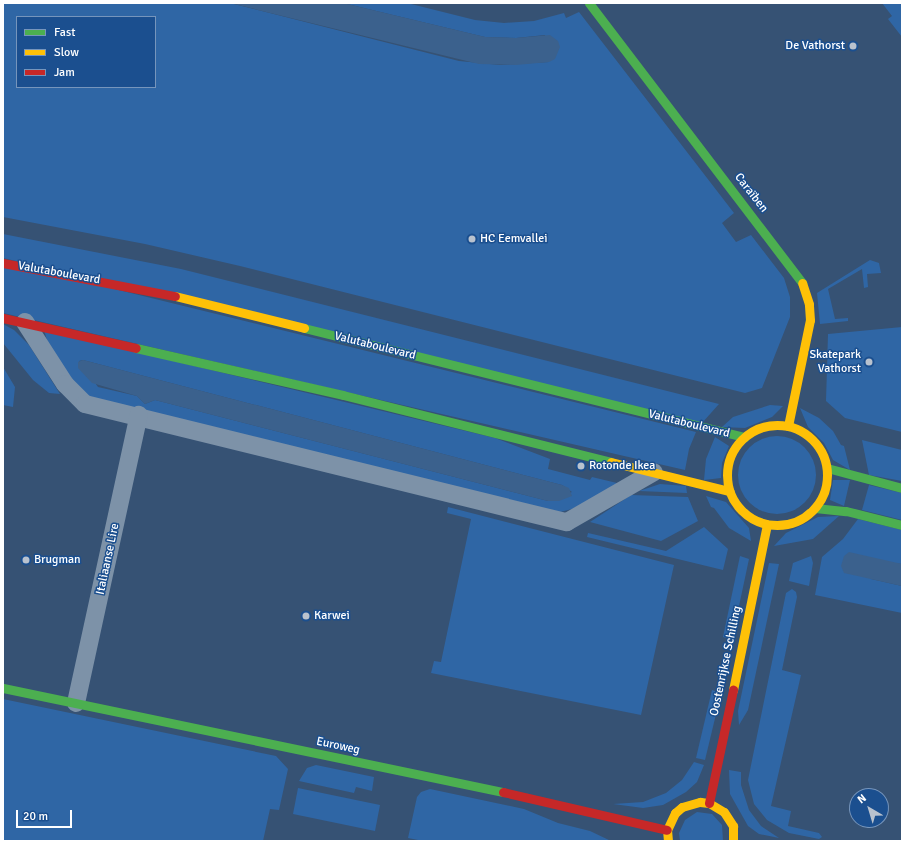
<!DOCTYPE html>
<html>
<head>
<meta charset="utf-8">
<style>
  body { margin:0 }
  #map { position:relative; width:905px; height:844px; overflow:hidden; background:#365274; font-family:Signika,sans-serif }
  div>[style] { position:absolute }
  .green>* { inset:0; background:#2f66a5 }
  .round { border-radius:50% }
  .water>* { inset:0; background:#3b618d }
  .street>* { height:18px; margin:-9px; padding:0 9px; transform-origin:9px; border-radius:9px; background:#7d92a8 }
  .fast>* { height:9px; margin:-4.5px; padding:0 4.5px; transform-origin:4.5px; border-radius:4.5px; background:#4caf50 }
  .slow>* { height:9px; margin:-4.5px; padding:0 4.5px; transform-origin:4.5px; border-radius:4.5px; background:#ffc107 }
  .slow>.ring { margin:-4.5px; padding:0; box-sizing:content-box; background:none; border:9px solid #ffc107; border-radius:50% }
  .jam>* { height:9px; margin:-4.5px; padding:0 4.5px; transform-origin:4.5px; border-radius:4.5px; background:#c62828 }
  .dots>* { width:11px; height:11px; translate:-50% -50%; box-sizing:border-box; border:2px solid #1b4f8f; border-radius:50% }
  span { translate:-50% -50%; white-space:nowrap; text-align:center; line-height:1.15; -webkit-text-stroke:3px #1b4f8f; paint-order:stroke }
  .poi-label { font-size:12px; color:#fff }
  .right { translate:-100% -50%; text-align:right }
  .left { translate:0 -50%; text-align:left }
  .street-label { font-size:12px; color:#fff }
  .frame { position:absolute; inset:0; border:4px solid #fff; pointer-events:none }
  .legend { position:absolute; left:16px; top:16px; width:140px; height:72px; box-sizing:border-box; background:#1b4f8f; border:1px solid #7695bc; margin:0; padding:5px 7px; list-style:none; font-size:12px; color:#fff }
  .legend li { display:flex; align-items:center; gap:8px; height:20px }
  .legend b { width:20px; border:1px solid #7695bc }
  .north { position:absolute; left:849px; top:788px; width:40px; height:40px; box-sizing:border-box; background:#1b4f8f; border:1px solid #7695bc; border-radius:50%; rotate:322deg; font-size:11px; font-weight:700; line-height:16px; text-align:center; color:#fff }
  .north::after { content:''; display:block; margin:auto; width:14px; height:18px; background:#b9c2ce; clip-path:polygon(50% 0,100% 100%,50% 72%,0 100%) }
  .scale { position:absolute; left:16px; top:810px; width:56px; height:18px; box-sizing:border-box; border:2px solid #fff; border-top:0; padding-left:5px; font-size:12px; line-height:14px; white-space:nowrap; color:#fff; -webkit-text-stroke:3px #1b4f8f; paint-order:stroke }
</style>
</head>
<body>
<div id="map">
  <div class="green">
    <div style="clip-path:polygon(evenodd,3px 3px,230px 3px,459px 61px,500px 65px,549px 62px,545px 35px,516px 38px,485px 37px,343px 3px,407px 3px,475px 20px,504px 23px,534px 21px,564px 13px,566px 18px,579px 12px,734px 213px,722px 223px,736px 242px,751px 235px,784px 278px,790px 297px,790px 317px,762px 388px,745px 393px,240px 266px,145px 244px,3px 217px,3px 3px,17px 17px,155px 17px,155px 87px,17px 87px,17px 17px)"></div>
    <div style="clip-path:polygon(882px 3px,902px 3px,902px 37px,888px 19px,892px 16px)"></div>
    <div style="clip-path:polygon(3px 234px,181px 269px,719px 404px,702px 423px,3px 258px)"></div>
    <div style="clip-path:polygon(870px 260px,879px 263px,881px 273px,867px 274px,868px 287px,864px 288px,862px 269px,828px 289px,835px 319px,848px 318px,848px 321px,820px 324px,817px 293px)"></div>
    <div style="clip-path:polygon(3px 267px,86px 282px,696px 432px,689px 449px,685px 470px,3px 313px)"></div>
    <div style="clip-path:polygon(3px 324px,14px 330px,29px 345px,60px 394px,49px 393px,33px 380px,3px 343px)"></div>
    <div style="clip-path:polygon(902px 327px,902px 432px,845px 418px,826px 401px,828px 334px)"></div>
    <div style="clip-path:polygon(evenodd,44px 330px,495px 438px,550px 459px,548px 469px,590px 480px,592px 477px,621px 484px,572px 509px,560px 512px,91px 400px,70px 380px,50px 350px,44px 330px,83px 360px,562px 485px,572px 492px,548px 501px,155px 400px,145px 404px,137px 396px,98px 387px,79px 361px,83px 360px)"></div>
    <div style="clip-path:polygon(3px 367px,15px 387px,13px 407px,3px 405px)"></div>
    <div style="clip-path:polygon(770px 405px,783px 406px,772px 417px,745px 428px,722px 427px,733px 417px)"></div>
    <div style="clip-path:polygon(800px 408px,819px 418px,833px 431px,841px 445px,844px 446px,850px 470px,833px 460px,824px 443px,808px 427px)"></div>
    <div class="round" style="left:738px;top:436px;width:78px;height:78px"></div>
    <div style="clip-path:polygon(715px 437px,729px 446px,722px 463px,721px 478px,704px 480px,706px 459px)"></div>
    <div style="clip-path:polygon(862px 440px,902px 450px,902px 481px,869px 475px)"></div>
    <div style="clip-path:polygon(833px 480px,850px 480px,844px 506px,830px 500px)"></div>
    <div style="clip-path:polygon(660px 484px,686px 486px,687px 493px,639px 491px)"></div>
    <div style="clip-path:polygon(869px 485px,902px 493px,902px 520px,862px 510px)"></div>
    <div style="clip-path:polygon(631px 495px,688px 497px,698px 521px,661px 541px,590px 522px)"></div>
    <div style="clip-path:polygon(706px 496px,726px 502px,749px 528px,751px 541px,729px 528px,714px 508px,711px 507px)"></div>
    <div style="clip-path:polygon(448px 507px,674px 565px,641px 715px,431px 673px,434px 661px,441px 662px,471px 519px,447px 513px)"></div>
    <div style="clip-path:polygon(839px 516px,813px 539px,774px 546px,786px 533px,818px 517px)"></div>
    <div style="clip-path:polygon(858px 519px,902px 530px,902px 564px,892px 563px,871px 579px,902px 586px,902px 613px,815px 595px,822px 557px,843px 539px)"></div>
    <div style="clip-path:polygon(704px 527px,728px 549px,723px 570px,587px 537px,588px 533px,666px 551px)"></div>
    <div style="clip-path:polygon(740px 556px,749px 559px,735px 625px,726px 638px,723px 637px)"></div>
    <div style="clip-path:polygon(811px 556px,813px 563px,809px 586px,789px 581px,793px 563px)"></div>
    <div style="clip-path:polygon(769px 563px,779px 564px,748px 710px,739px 725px,738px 711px)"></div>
    <div style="clip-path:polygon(792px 589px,796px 592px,797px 597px,782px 670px,801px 675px,771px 806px,791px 811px,788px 826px,819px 833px,822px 837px,819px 839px,789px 833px,767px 820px,754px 804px,748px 780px,786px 593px)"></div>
    <div style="clip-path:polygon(712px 690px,715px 691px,717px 710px,705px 760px,696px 758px)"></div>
    <div style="clip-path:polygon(3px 699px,276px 756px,288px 769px,279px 810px,270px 809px,263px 841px,3px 841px)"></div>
    <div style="clip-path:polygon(694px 762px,704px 765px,697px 782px,686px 792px,663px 805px,643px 808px,613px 804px,643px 802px,666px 793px,682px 780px)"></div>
    <div style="clip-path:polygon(316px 765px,374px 777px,372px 791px,356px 787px,354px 793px,299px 781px,307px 768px)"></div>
    <div style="clip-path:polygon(729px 770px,741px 772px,741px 785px,749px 810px,761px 826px,779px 838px,759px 834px,748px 826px,730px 794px)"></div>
    <div style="clip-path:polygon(298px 788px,380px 805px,375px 831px,293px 814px)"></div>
    <div style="clip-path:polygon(430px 789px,524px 809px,558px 823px,590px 831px,611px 841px,423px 841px,408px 838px,417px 797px,421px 792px)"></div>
    <div style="clip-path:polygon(697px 812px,712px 814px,722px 825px,723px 841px,680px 841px,679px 833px,685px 820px)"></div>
  </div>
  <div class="water">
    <div style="clip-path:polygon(230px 3px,343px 3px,485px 37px,516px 38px,550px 35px,558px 41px,560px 47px,555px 59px,549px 62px,516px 65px,479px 64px)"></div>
    <div style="clip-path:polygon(83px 360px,562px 485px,569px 488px,572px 496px,559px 501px,548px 501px,155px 400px,145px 404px,137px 396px,92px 383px,78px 368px,78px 362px)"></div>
    <div style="clip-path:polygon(849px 552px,902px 564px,902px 586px,844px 573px,841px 566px,844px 556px)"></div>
  </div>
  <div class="street">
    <div style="left:25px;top:322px;width:74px;rotate:57.2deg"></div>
    <div style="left:65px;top:384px;width:28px;rotate:45deg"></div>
    <div style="left:85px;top:404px;width:496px;rotate:13.8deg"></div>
    <div style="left:567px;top:522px;width:100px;rotate:-29.9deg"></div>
    <div style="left:76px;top:703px;width:295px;rotate:-77.7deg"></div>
  </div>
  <div class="fast">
    <div style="left:589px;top:3px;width:352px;rotate:52.7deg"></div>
    <div style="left:304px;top:328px;width:454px;rotate:13.9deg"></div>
    <div style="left:136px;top:348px;width:212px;rotate:12.8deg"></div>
    <div style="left:343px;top:395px;width:276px;rotate:14deg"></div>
    <div style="left:827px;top:468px;width:78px;rotate:14.9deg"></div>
    <div style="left:815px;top:508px;width:31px;rotate:6deg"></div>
    <div style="left:846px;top:511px;width:58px;rotate:14deg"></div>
    <div style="left:3px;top:688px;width:511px;rotate:11.75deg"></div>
  </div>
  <div class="slow">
    <div style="left:175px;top:296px;width:133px;rotate:13.9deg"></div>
    <div class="ring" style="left:727px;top:425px;width:91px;height:91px"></div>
    <div style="left:788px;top:426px;width:108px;rotate:-78.3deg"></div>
    <div style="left:810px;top:320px;width:16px;rotate:-94deg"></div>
    <div style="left:809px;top:304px;width:22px;rotate:-108deg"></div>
    <div style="left:611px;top:462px;width:122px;rotate:13.8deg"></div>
    <div style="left:733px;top:690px;width:169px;rotate:-78.4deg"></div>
    <div style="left:668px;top:841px;width:11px;rotate:-95deg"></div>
    <div style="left:667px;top:830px;width:19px;rotate:-65deg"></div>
    <div style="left:675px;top:813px;width:9px;rotate:-41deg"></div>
    <div style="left:682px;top:807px;width:19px;rotate:-16deg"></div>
    <div style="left:700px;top:802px;width:9px;rotate:6deg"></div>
    <div style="left:709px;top:803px;width:17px;rotate:31deg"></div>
    <div style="left:724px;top:812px;width:17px;rotate:57deg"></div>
    <div style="left:733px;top:826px;width:15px;rotate:90deg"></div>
  </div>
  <div class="jam">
    <div style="left:3px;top:263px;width:175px;rotate:10.9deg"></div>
    <div style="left:3px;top:318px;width:136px;rotate:12.7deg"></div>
    <div style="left:503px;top:792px;width:168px;rotate:13deg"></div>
    <div style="left:709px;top:803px;width:116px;rotate:-78deg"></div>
  </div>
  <div class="dots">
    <div style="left:853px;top:46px;background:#b9c2ce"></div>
    <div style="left:472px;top:239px;background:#b9c2ce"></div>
    <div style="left:869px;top:362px;background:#b9c2ce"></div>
    <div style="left:581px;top:466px;background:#b9c2ce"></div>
    <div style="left:26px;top:560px;background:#b9c2ce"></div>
    <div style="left:306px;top:616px;background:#b9c2ce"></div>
  </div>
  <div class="poi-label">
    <span class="right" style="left:845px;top:46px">De Vathorst</span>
    <span class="left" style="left:480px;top:239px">HC Eemvallei</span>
    <span class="right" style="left:861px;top:362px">Skatepark<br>Vathorst</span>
    <span class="left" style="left:589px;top:466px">Rotonde Ikea</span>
    <span class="left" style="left:34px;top:560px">Brugman</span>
    <span class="left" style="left:314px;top:616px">Karwei</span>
  </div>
  <div class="street-label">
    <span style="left:751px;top:193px;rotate:52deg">Caraïben</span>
    <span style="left:59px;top:273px;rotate:10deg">Valutaboulevard</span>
    <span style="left:375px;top:346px;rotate:14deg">Valutaboulevard</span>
    <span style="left:689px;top:424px;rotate:14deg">Valutaboulevard</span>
    <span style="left:108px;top:559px;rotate:-78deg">Italiaanse Lire</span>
    <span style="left:726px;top:661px;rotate:-78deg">Oostenrijkse Schilling</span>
    <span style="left:338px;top:746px;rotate:12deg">Euroweg</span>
  </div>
  <div class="frame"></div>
  <ul class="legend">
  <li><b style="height:5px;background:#4caf50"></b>Fast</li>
  <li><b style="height:5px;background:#ffc107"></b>Slow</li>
  <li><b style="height:5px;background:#c62828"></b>Jam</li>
  </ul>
  <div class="north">N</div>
  <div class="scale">20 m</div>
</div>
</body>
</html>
